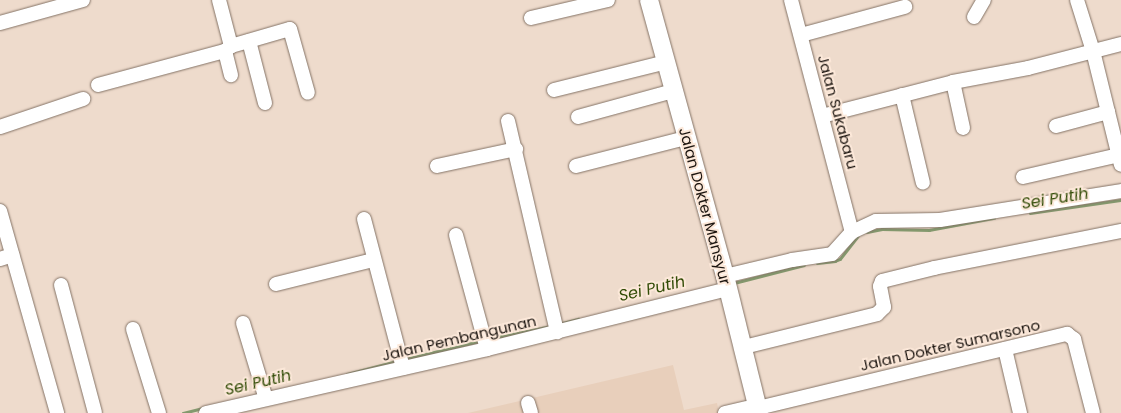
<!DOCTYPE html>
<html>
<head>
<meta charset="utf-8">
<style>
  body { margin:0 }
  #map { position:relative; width:1121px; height:413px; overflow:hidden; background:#eedbcc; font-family:Poppins,sans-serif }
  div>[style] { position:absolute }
  .built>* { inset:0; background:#e8cfbb }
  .stream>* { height:2.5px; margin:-1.25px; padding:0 1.25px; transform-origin:1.25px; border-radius:1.25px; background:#84996e }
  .roads { filter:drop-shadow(0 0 1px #847366) drop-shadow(0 0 1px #847366) }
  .minor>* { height:14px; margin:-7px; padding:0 7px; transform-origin:7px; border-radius:7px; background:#fff }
  .major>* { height:18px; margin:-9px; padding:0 9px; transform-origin:9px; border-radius:9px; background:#fff }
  span { translate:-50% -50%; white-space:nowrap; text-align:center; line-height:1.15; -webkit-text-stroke:4px #fce8d9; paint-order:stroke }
  .street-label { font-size:15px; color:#1b140f }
  .water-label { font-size:16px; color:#324c07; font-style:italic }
</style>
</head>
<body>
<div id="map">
  <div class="built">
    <div style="clip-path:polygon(673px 365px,684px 410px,717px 403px,719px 413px,468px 413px)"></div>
  </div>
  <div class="stream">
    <div style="left:1030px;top:213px;width:92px;rotate:-8.1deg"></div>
    <div style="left:867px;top:232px;width:15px;rotate:-11deg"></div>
    <div style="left:882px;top:229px;width:47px;rotate:1.2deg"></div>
    <div style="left:929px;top:230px;width:66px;rotate:-10.5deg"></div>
    <div style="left:817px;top:263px;width:18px;rotate:-6deg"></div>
    <div style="left:835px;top:261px;width:5px;rotate:-22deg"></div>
    <div style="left:840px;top:259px;width:28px;rotate:-52deg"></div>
    <div style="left:734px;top:283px;width:72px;rotate:-14.4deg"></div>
    <div style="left:559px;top:324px;width:20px;rotate:-15deg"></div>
    <div style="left:488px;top:339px;width:64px;rotate:-11.7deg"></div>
    <div style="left:405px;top:359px;width:77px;rotate:-13.5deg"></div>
    <div style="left:347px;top:374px;width:52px;rotate:-14.6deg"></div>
    <div style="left:183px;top:413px;width:21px;rotate:-14deg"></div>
  </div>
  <div class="roads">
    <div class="minor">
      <div style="left:219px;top:0;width:48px;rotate:75.4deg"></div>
      <div style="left:231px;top:46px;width:8px;rotate:140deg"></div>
      <div style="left:225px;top:51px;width:25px;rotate:76deg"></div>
      <div style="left:791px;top:0;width:240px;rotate:75.3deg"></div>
      <div style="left:1077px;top:0;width:53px;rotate:72.6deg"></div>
      <div style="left:1093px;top:51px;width:117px;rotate:76.2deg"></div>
      <div style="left:974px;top:17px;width:20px;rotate:-60deg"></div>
      <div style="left:531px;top:18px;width:79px;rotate:-13.2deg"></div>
      <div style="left:0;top:23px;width:86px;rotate:-15.5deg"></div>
      <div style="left:801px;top:35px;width:108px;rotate:-15.1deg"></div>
      <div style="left:249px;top:41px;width:64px;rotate:75.5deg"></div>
      <div style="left:231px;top:46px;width:61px;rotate:-16.1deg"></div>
      <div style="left:290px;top:29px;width:66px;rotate:74.3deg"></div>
      <div style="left:953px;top:82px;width:47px;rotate:77.7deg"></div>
      <div style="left:98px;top:85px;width:131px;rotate:-15deg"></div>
      <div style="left:554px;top:90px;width:107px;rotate:-14deg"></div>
      <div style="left:902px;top:95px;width:90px;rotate:76.6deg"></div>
      <div style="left:822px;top:116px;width:135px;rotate:-14.5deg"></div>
      <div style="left:953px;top:82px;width:76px;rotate:-10.6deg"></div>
      <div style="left:1028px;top:68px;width:96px;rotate:-14.5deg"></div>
      <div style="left:578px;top:117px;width:91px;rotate:-15.3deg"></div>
      <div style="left:508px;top:121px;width:217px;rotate:76.9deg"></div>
      <div style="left:1056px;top:126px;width:54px;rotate:-15.1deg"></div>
      <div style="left:0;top:127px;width:88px;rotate:-18.6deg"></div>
      <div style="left:437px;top:166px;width:81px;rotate:-12.1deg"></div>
      <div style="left:576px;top:166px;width:105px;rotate:-14.3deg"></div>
      <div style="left:1023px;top:177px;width:98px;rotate:-12.9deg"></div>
      <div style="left:0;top:211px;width:210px;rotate:74.2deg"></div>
      <div style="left:364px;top:219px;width:154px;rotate:75.3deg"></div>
      <div style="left:456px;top:235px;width:118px;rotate:74.8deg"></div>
      <div style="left:0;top:259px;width:13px;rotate:-18deg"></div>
      <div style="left:725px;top:276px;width:69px;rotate:-13.4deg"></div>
      <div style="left:792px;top:260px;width:40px;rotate:-8.5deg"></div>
      <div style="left:832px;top:254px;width:30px;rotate:-48deg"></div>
      <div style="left:852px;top:232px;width:26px;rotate:-25deg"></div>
      <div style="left:876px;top:221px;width:64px;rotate:-0.9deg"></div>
      <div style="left:940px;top:220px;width:183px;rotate:-9.1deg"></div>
      <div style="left:276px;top:284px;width:100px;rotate:-13.9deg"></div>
      <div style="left:61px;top:285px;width:132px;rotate:75.1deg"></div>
      <div style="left:243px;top:323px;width:79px;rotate:73.2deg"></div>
      <div style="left:133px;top:329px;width:88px;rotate:72.8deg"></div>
      <div style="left:744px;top:347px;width:137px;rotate:-13.9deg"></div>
      <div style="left:877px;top:314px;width:10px;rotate:-45deg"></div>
      <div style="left:884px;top:307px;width:21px;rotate:-101deg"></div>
      <div style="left:880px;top:286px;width:5px;rotate:-68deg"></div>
      <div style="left:882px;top:281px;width:54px;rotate:-14deg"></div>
      <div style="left:934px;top:268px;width:191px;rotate:-11.2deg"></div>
      <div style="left:1005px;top:349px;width:66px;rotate:76.8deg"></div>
      <div style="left:528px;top:403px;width:10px;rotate:73deg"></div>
      <div style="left:758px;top:408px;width:318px;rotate:-13.5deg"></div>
      <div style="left:1067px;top:334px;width:9px;rotate:36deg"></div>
      <div style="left:1074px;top:339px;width:76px;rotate:75.6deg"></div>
      <div style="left:206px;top:413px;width:288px;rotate:-12.8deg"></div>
      <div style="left:487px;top:349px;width:239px;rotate:-14deg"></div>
      <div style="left:725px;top:413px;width:22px;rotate:-13deg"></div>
    </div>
    <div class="major">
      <div style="left:649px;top:0;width:286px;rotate:74.6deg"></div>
      <div style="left:725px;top:276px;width:141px;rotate:76.1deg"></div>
    </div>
  </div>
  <div class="street-label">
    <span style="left:838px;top:112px;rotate:75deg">Jalan Sukabaru</span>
    <span style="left:705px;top:206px;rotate:75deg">Jalan Dokter Mansyur</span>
    <span style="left:459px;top:338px;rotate:-13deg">Jalan Pembangunan</span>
    <span style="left:950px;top:345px;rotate:-13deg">Jalan Dokter Sumarsono</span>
  </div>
  <div class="water-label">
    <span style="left:1055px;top:199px;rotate:-9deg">Sei Putih</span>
    <span style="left:652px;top:289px;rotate:-13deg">Sei Putih</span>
    <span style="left:258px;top:383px;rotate:-13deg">Sei Putih</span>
  </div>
</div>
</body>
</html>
